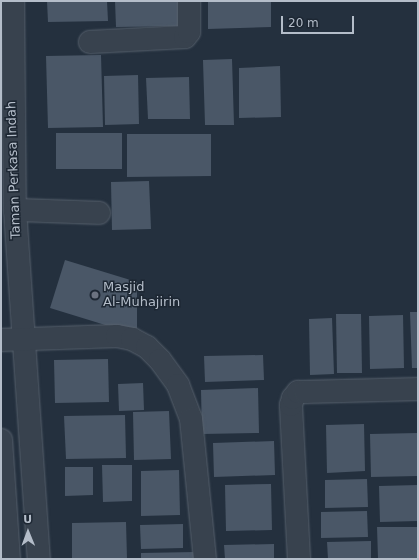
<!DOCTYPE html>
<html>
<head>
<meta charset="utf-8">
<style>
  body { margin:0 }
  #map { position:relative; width:419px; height:560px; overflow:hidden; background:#24303e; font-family:"DejaVu Sans",sans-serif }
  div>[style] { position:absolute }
  .building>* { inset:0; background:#4a5767 }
  .roads { filter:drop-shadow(0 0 1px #56606c) drop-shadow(0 0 1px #56606c) }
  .minor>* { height:22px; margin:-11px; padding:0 11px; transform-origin:11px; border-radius:11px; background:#38424e }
  .dots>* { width:11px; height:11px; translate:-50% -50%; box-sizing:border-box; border:2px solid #1d2733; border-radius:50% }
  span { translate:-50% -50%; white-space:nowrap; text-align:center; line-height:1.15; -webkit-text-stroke:3px #1d2733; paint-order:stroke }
  .street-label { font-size:13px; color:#b4bdc9 }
  .poi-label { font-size:13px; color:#b4bdc9 }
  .left { translate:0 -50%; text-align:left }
  .frame { position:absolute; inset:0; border:2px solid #b4bdc9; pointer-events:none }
  .north { position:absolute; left:8px; top:512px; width:40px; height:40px; -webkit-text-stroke:3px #1d2733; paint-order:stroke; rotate:359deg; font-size:11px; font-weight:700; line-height:16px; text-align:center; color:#b4bdc9 }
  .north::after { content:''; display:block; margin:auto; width:14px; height:18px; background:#b4bdc9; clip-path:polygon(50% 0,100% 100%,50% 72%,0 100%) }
  .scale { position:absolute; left:281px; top:16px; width:73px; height:18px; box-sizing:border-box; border:2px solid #b4bdc9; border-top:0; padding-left:5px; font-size:12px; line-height:14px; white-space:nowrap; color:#b4bdc9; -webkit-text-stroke:3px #1d2733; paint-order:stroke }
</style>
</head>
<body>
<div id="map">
  <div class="building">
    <div style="clip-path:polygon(47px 1px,107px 1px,108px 21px,48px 22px)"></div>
    <div style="clip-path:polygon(115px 1px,179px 1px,179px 26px,116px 27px)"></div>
    <div style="clip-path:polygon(208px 1px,271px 1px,271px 27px,208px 29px)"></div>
    <div style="clip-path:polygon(101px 55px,103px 127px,48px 128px,46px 56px)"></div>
    <div style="clip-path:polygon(232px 59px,234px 125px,205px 125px,203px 60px)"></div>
    <div style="clip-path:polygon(280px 66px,281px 117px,239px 118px,239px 68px)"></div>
    <div style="clip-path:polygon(138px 75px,139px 124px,105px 125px,104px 76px)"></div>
    <div style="clip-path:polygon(189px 77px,190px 119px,148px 119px,146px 78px)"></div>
    <div style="clip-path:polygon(56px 133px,122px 133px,122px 169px,56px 169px)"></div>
    <div style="clip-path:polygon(127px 134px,211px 134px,211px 176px,127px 177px)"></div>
    <div style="clip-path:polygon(149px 181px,151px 229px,112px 230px,111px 182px)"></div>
    <div style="clip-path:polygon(65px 260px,137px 282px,137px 328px,115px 328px,50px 308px)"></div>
    <div style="clip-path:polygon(410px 312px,418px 312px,418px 368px,412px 368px)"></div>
    <div style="clip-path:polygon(336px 314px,361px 314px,362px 373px,337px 373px)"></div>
    <div style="clip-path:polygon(403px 315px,404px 368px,370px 369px,369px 316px)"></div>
    <div style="clip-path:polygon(332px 318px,334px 374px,310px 375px,309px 319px)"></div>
    <div style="clip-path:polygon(263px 355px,264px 380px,205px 382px,204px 356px)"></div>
    <div style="clip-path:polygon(108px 359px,109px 402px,55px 403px,54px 360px)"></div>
    <div style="clip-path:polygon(143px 383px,144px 410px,119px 411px,118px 384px)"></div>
    <div style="clip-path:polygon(258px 388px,259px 433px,202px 434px,201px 390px)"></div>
    <div style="clip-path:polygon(169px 411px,171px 459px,134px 460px,133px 412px)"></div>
    <div style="clip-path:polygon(125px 415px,126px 458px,66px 459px,64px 416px)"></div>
    <div style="clip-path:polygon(364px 424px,365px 471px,327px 473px,326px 425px)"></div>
    <div style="clip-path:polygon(418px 433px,418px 476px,371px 477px,370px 434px)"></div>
    <div style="clip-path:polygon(274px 441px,275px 475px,214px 477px,213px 443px)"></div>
    <div style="clip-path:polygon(102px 465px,132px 465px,132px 501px,103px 502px)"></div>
    <div style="clip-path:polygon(65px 467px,93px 467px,93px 495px,65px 496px)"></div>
    <div style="clip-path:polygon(179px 470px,180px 515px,141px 516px,141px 471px)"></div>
    <div style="clip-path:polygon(367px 479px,368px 507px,325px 508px,325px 480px)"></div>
    <div style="clip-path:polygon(271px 484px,272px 530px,226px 531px,225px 485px)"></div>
    <div style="clip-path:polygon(418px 485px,418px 521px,380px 522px,379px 486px)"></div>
    <div style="clip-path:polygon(367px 511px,368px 537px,321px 538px,321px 512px)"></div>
    <div style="clip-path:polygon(126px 522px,127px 559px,72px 559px,72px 523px)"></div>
    <div style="clip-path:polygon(183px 524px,183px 548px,141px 549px,140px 525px)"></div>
    <div style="clip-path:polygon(377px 527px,418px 527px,418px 559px,378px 559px)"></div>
    <div style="clip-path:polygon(371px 541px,371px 559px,328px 559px,327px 542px)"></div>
    <div style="clip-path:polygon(274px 544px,274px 559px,225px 559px,224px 545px)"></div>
    <div style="clip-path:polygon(195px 552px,195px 559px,141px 559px,141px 553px)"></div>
  </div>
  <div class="roads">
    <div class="minor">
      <div style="left:13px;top:1px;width:209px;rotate:89.5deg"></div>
      <div style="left:15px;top:210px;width:350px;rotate:86.1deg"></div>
      <div style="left:90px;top:42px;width:95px;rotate:-3deg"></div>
      <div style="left:185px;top:37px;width:6px;rotate:-51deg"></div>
      <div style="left:189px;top:32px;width:31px;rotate:-90deg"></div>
      <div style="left:15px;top:210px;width:84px;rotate:2deg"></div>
      <div style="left:1px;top:340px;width:116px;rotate:-2deg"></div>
      <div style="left:117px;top:336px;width:15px;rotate:11deg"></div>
      <div style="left:132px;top:339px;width:17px;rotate:28deg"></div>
      <div style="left:147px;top:347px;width:18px;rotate:45deg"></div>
      <div style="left:160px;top:360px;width:31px;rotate:54deg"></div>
      <div style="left:178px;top:385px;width:36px;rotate:69deg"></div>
      <div style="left:191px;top:419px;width:141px;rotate:84.3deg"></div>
      <div style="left:1px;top:440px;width:119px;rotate:86.2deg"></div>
      <div style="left:299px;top:559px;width:154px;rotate:-93deg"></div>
      <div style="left:291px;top:405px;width:7px;rotate:-74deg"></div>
      <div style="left:293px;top:398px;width:8px;rotate:-50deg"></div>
      <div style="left:298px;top:392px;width:7px"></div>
      <div style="left:305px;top:392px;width:113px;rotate:-1.5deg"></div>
    </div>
  </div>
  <div class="dots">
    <div style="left:95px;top:295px;background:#6b7280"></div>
  </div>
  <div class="street-label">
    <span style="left:14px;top:170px;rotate:-92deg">Taman Perkasa Indah</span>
  </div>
  <div class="poi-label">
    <span class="left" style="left:103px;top:295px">Masjid<br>Al-Muhajirin</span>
  </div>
  <div class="frame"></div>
  <div class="north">U</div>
  <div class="scale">20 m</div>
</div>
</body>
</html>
